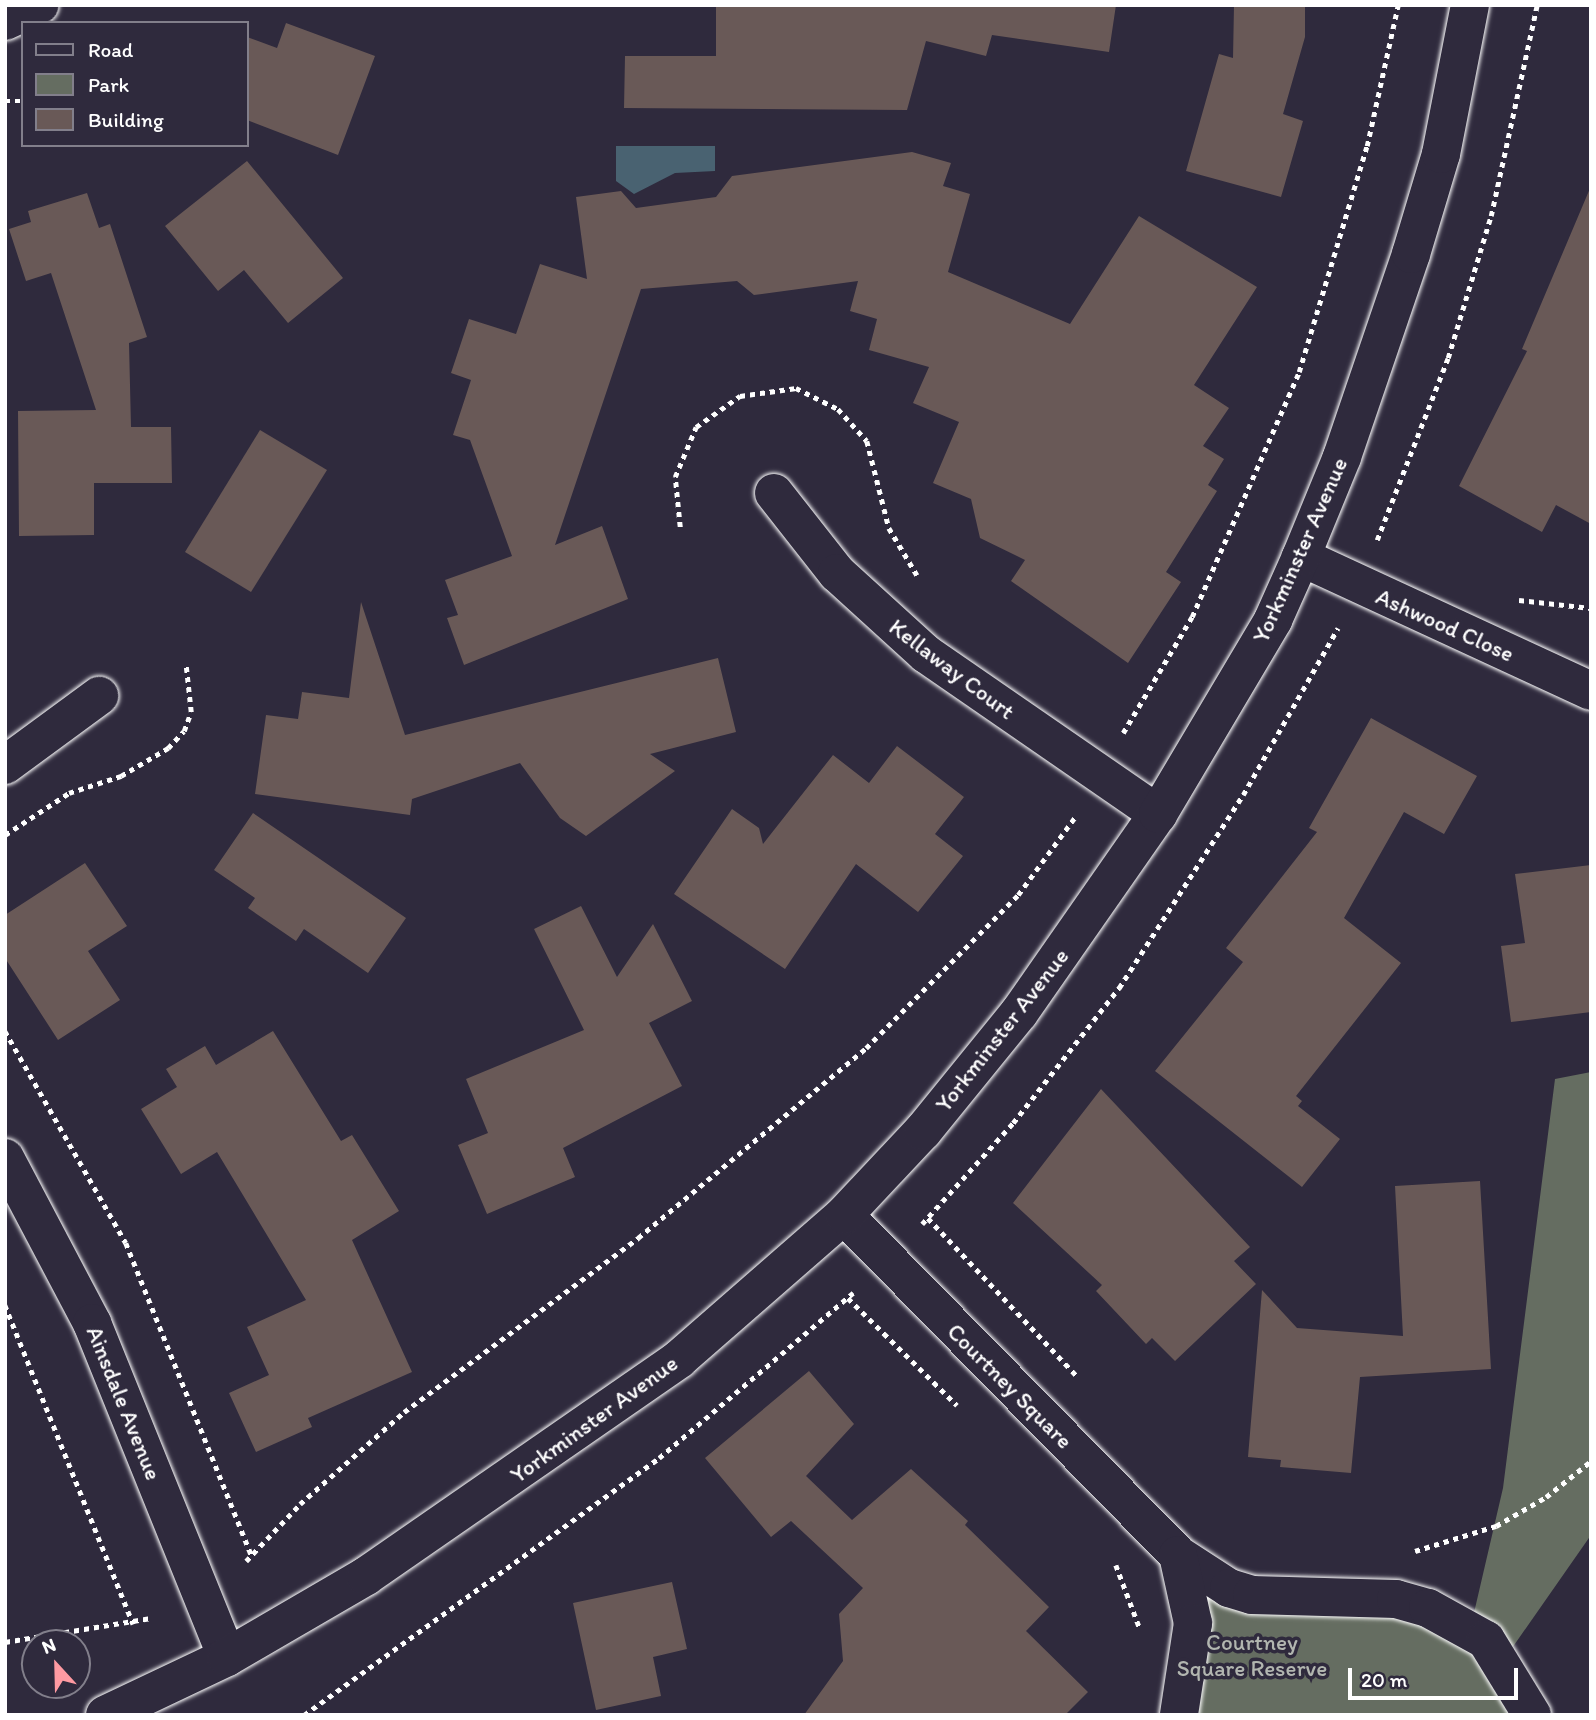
<!DOCTYPE html>
<html>
<head>
<meta charset="utf-8">
<style>
  body { margin:0 }
  #map { position:relative; width:1596px; height:1720px; overflow:hidden; background:#2f2a3d; font-family:Itim,sans-serif }
  div>[style] { position:absolute }
  .green>* { inset:0; background:#656d61 }
  .water>* { inset:0; background:#496271 }
  .building>* { inset:0; background:#695957 }
  .path>* { height:4.5px; margin-top:-2.25px; transform-origin:0; background:repeating-linear-gradient(90deg,#fff 0 5px,transparent 0 10px) }
  .roads { filter:drop-shadow(0 0 2px #fff) drop-shadow(0 0 2px #fff) }
  .minor>* { height:38px; margin:-19px; padding:0 19px; transform-origin:19px; border-radius:19px; background:#2f2a3d }
  span { translate:-50% -50%; white-space:nowrap; text-align:center; line-height:1.15; -webkit-text-stroke:7px #2f2a3d; paint-order:stroke }
  .street-label { font-size:23px; color:#fff }
  .park-label { font-size:23px; color:#b2b6b0 }
  .frame { position:absolute; inset:0; border:7px solid #fff; pointer-events:none }
  .legend { position:absolute; left:21px; top:21px; width:228px; height:126px; box-sizing:border-box; background:#2f2a3d; border:2px solid #827f8b; margin:0; padding:9px 12px; list-style:none; font-size:21px; color:#fff }
  .legend li { display:flex; align-items:center; gap:14px; height:35px }
  .legend b { width:35px; border:2px solid #827f8b }
  .north { position:absolute; left:21px; top:1629px; width:70px; height:70px; box-sizing:border-box; background:#2f2a3d; border:2px solid #827f8b; border-radius:50%; rotate:338deg; font-size:19px; font-weight:700; line-height:28px; text-align:center; color:#fff }
  .north::after { content:''; display:block; margin:auto; width:24px; height:32px; background:#ff9aa2; clip-path:polygon(50% 0,100% 100%,50% 72%,0 100%) }
  .scale { position:absolute; left:1348px; top:1668px; width:170px; height:32px; box-sizing:border-box; border:4px solid #fff; border-top:0; padding-left:9px; font-size:21px; line-height:24px; white-space:nowrap; color:#fff; -webkit-text-stroke:5px #2f2a3d; paint-order:stroke }
</style>
</head>
<body>
<div id="map">
  <div class="green">
    <div style="clip-path:polygon(1591px 1072px,1591px 1535px,1503px 1661px,1532px 1715px,1179px 1715px,1208px 1576px,1470px 1630px,1503px 1488px,1555px 1079px)"></div>
  </div>
  <div class="water">
    <div style="clip-path:polygon(616px 146px,715px 146px,715px 171px,675px 173px,634px 194px,616px 181px)"></div>
  </div>
  <div class="building">
    <div style="clip-path:polygon(716px 5px,1116px 5px,1109px 52px,992px 35px,986px 56px,926px 41px,907px 110px,624px 108px,625px 56px,716px 56px)"></div>
    <div style="clip-path:polygon(1234px 5px,1305px 5px,1305px 37px,1283px 114px,1303px 121px,1281px 197px,1186px 171px,1219px 54px,1233px 58px)"></div>
    <div style="clip-path:polygon(286px 23px,375px 56px,338px 155px,247px 120px,247px 37px,277px 48px)"></div>
    <div style="clip-path:polygon(912px 152px,951px 163px,943px 186px,970px 194px,948px 272px,1070px 324px,1139px 216px,1257px 287px,1194px 385px,1229px 408px,1203px 446px,1224px 459px,1208px 485px,1217px 491px,1166px 572px,1181px 582px,1128px 663px,1011px 581px,1025px 560px,980px 538px,971px 499px,933px 483px,959px 422px,913px 403px,929px 367px,869px 350px,877px 319px,850px 311px,858px 281px,754px 295px,737px 281px,641px 289px,555px 545px,602px 526px,628px 599px,464px 665px,447px 618px,458px 615px,445px 580px,512px 556px,470px 440px,453px 435px,471px 380px,451px 373px,469px 319px,516px 334px,540px 264px,587px 279px,576px 197px,621px 191px,636px 208px,716px 197px,732px 176px)"></div>
    <div style="clip-path:polygon(247px 161px,343px 278px,288px 323px,244px 270px,218px 291px,165px 226px)"></div>
    <div style="clip-path:polygon(1591px 186px,1591px 524px,1556px 505px,1542px 532px,1459px 486px,1527px 351px,1522px 349px)"></div>
    <div style="clip-path:polygon(87px 193px,99px 228px,110px 224px,147px 337px,129px 343px,131px 427px,171px 427px,172px 483px,94px 483px,94px 535px,19px 536px,18px 411px,96px 410px,51px 273px,26px 281px,9px 229px,31px 222px,28px 211px)"></div>
    <div style="clip-path:polygon(260px 430px,327px 470px,251px 592px,185px 552px)"></div>
    <div style="clip-path:polygon(361px 602px,405px 735px,718px 658px,736px 732px,650px 754px,675px 771px,586px 836px,560px 818px,520px 763px,412px 799px,410px 815px,255px 794px,266px 715px,298px 719px,302px 692px,349px 698px)"></div>
    <div style="clip-path:polygon(1371px 718px,1477px 776px,1444px 834px,1404px 812px,1344px 918px,1401px 963px,1296px 1096px,1302px 1101px,1298px 1106px,1340px 1139px,1302px 1187px,1155px 1071px,1243px 962px,1226px 948px,1317px 832px,1309px 828px)"></div>
    <div style="clip-path:polygon(897px 746px,964px 797px,935px 834px,963px 856px,918px 912px,856px 864px,785px 969px,674px 894px,732px 809px,759px 828px,763px 844px,833px 755px,869px 783px)"></div>
    <div style="clip-path:polygon(253px 813px,406px 918px,368px 973px,304px 929px,296px 941px,248px 908px,255px 898px,214px 870px)"></div>
    <div style="clip-path:polygon(85px 863px,127px 926px,88px 951px,120px 1000px,58px 1040px,5px 958px,5px 915px)"></div>
    <div style="clip-path:polygon(1591px 865px,1591px 1012px,1511px 1022px,1501px 946px,1525px 943px,1515px 874px)"></div>
    <div style="clip-path:polygon(581px 906px,617px 977px,653px 924px,692px 1001px,649px 1023px,682px 1086px,563px 1148px,575px 1177px,487px 1214px,458px 1145px,488px 1133px,466px 1079px,584px 1030px,534px 929px)"></div>
    <div style="clip-path:polygon(273px 1031px,341px 1141px,352px 1135px,399px 1211px,352px 1240px,412px 1372px,308px 1418px,312px 1427px,256px 1452px,229px 1393px,269px 1375px,247px 1327px,306px 1300px,217px 1152px,181px 1174px,141px 1109px,177px 1087px,166px 1069px,205px 1046px,216px 1065px)"></div>
    <div style="clip-path:polygon(1101px 1089px,1250px 1247px,1234px 1261px,1256px 1284px,1175px 1361px,1152px 1338px,1146px 1344px,1096px 1291px,1102px 1285px,1013px 1203px)"></div>
    <div style="clip-path:polygon(1480px 1181px,1491px 1369px,1360px 1377px,1351px 1473px,1280px 1467px,1281px 1460px,1248px 1457px,1262px 1290px,1297px 1328px,1403px 1336px,1395px 1186px)"></div>
    <div style="clip-path:polygon(809px 1371px,854px 1424px,806px 1476px,852px 1520px,911px 1469px,968px 1521px,965px 1525px,1049px 1607px,1026px 1631px,1088px 1692px,1065px 1715px,804px 1715px,843px 1661px,839px 1614px,863px 1588px,791px 1521px,771px 1537px,705px 1458px)"></div>
    <div style="clip-path:polygon(672px 1582px,687px 1649px,653px 1657px,661px 1696px,596px 1710px,573px 1603px)"></div>
  </div>
  <div class="path">
    <div style="left:5px;top:101px;width:18px"></div>
    <div style="left:680px;top:527px;width:50px;rotate:-95.7deg"></div>
    <div style="left:675px;top:477px;width:54px;rotate:-67.2deg"></div>
    <div style="left:696px;top:427px;width:54px;rotate:-35.2deg"></div>
    <div style="left:740px;top:396px;width:57px;rotate:-8.1deg"></div>
    <div style="left:796px;top:388px;width:47px;rotate:26.6deg"></div>
    <div style="left:838px;top:409px;width:43px;rotate:47.8deg"></div>
    <div style="left:867px;top:441px;width:90px;rotate:75.8deg"></div>
    <div style="left:889px;top:528px;width:55px;rotate:59.2deg"></div>
    <div style="left:1377px;top:540px;width:195px;rotate:-68.7deg"></div>
    <div style="left:1448px;top:358px;width:148px;rotate:-73.2deg"></div>
    <div style="left:1491px;top:216px;width:216px;rotate:-77.7deg"></div>
    <div style="left:1519px;top:600px;width:72px;rotate:6.3deg"></div>
    <div style="left:1123px;top:733px;width:135px;rotate:-59.3deg"></div>
    <div style="left:1192px;top:617px;width:267px;rotate:-66.4deg"></div>
    <div style="left:1299px;top:372px;width:236px;rotate:-73.3deg"></div>
    <div style="left:1367px;top:146px;width:144px;rotate:-77.6deg"></div>
    <div style="left:5px;top:835px;width:77px;rotate:-33.3deg"></div>
    <div style="left:69px;top:793px;width:55px;rotate:-18.1deg"></div>
    <div style="left:121px;top:776px;width:55px;rotate:-30.8deg"></div>
    <div style="left:168px;top:748px;width:23px;rotate:-47deg"></div>
    <div style="left:184px;top:731px;width:20px;rotate:-70deg"></div>
    <div style="left:191px;top:712px;width:46px;rotate:-96.2deg"></div>
    <div style="left:5px;top:1031px;width:244px;rotate:60.3deg"></div>
    <div style="left:126px;top:1243px;width:338px;rotate:68.1deg"></div>
    <div style="left:928px;top:1218px;width:216px;rotate:46.7deg"></div>
    <div style="left:922px;top:1224px;width:136px;rotate:-48deg"></div>
    <div style="left:1013px;top:1123px;width:172px;rotate:-51.9deg"></div>
    <div style="left:1119px;top:988px;width:229px;rotate:-57.3deg"></div>
    <div style="left:1243px;top:795px;width:192px;rotate:-60.4deg"></div>
    <div style="left:848px;top:1298px;width:153px;rotate:44.5deg"></div>
    <div style="left:5px;top:1305px;width:344px;rotate:68.1deg"></div>
    <div style="left:1415px;top:1551px;width:85px;rotate:-17.2deg"></div>
    <div style="left:1496px;top:1526px;width:58px;rotate:-30.1deg"></div>
    <div style="left:1546px;top:1497px;width:58px;rotate:-38.7deg"></div>
    <div style="left:246px;top:1561px;width:79px;rotate:-46.5deg"></div>
    <div style="left:300px;top:1504px;width:139px;rotate:-41.5deg"></div>
    <div style="left:404px;top:1412px;width:292px;rotate:-36.6deg"></div>
    <div style="left:638px;top:1238px;width:297px;rotate:-39.8deg"></div>
    <div style="left:866px;top:1048px;width:216px;rotate:-45.2deg"></div>
    <div style="left:1018px;top:895px;width:97px;rotate:-53.8deg"></div>
    <div style="left:1116px;top:1565px;width:68px;rotate:69.4deg"></div>
    <div style="left:5px;top:1642px;width:148px;rotate:-9.3deg"></div>
    <div style="left:304px;top:1715px;width:438px;rotate:-35.9deg"></div>
    <div style="left:659px;top:1458px;width:255px;rotate:-40.4deg"></div>
  </div>
  <div class="roads">
    <div class="minor">
      <div style="left:5px;top:21px;width:38px;rotate:-25deg"></div>
      <div style="left:774px;top:493px;width:102px;rotate:51.8deg"></div>
      <div style="left:837px;top:573px;width:120px;rotate:42.3deg"></div>
      <div style="left:926px;top:654px;width:282px;rotate:34.6deg"></div>
      <div style="left:1301px;top:557px;width:319px;rotate:24.8deg"></div>
      <div style="left:5px;top:765px;width:117px;rotate:-36.3deg"></div>
      <div style="left:5px;top:1158px;width:187px;rotate:62.2deg"></div>
      <div style="left:92px;top:1323px;width:360px;rotate:68deg"></div>
      <div style="left:844px;top:1215px;width:477px;rotate:45.5deg"></div>
      <div style="left:1178px;top:1555px;width:61px;rotate:32.9deg"></div>
      <div style="left:1229px;top:1588px;width:24px;rotate:17deg"></div>
      <div style="left:1252px;top:1595px;width:144px;rotate:1.6deg"></div>
      <div style="left:1396px;top:1599px;width:33px;rotate:16deg"></div>
      <div style="left:1428px;top:1608px;width:66px;rotate:28.9deg"></div>
      <div style="left:1486px;top:1640px;width:88px;rotate:58.5deg"></div>
      <div style="left:1178px;top:1555px;width:70px;rotate:77.6deg"></div>
      <div style="left:1193px;top:1623px;width:93px;rotate:98.7deg"></div>
      <div style="left:105px;top:1715px;width:135px;rotate:-25.4deg"></div>
      <div style="left:227px;top:1657px;width:161px;rotate:-30.2deg"></div>
      <div style="left:366px;top:1576px;width:381px;rotate:-34.7deg"></div>
      <div style="left:679px;top:1359px;width:219px;rotate:-41.1deg"></div>
      <div style="left:844px;top:1215px;width:115px;rotate:-46.8deg"></div>
      <div style="left:923px;top:1131px;width:152px;rotate:-50.9deg"></div>
      <div style="left:1019px;top:1013px;width:243px;rotate:-55.1deg"></div>
      <div style="left:1158px;top:814px;width:226px;rotate:-59.3deg"></div>
      <div style="left:1273px;top:620px;width:69px;rotate:-66deg"></div>
      <div style="left:1301px;top:557px;width:108px;rotate:-67.7deg"></div>
      <div style="left:1342px;top:457px;width:214px;rotate:-71.2deg"></div>
      <div style="left:1411px;top:254px;width:104px;rotate:-73.3deg"></div>
      <div style="left:1441px;top:154px;width:152px;rotate:-79deg"></div>
    </div>
  </div>
  <div class="street-label">
    <span style="left:1300px;top:550px;rotate:-66deg">Yorkminster Avenue</span>
    <span style="left:1445px;top:625px;rotate:24deg">Ashwood Close</span>
    <span style="left:952px;top:669px;rotate:37deg">Kellaway Court</span>
    <span style="left:1002px;top:1030px;rotate:-52deg">Yorkminster Avenue</span>
    <span style="left:1010px;top:1386px;rotate:45deg">Courtney Square</span>
    <span style="left:124px;top:1403px;rotate:68deg">Ainsdale Avenue</span>
    <span style="left:594px;top:1419px;rotate:-36deg">Yorkminster Avenue</span>
  </div>
  <div class="park-label">
    <span style="left:1252px;top:1655px">Courtney<br>Square Reserve</span>
  </div>
  <div class="frame"></div>
  <ul class="legend">
  <li><b style="height:9px;background:#2f2a3d"></b>Road</li>
  <li><b style="height:19px;background:#656d61"></b>Park</li>
  <li><b style="height:19px;background:#695957"></b>Building</li>
  </ul>
  <div class="north">N</div>
  <div class="scale">20 m</div>
</div>
</body>
</html>
